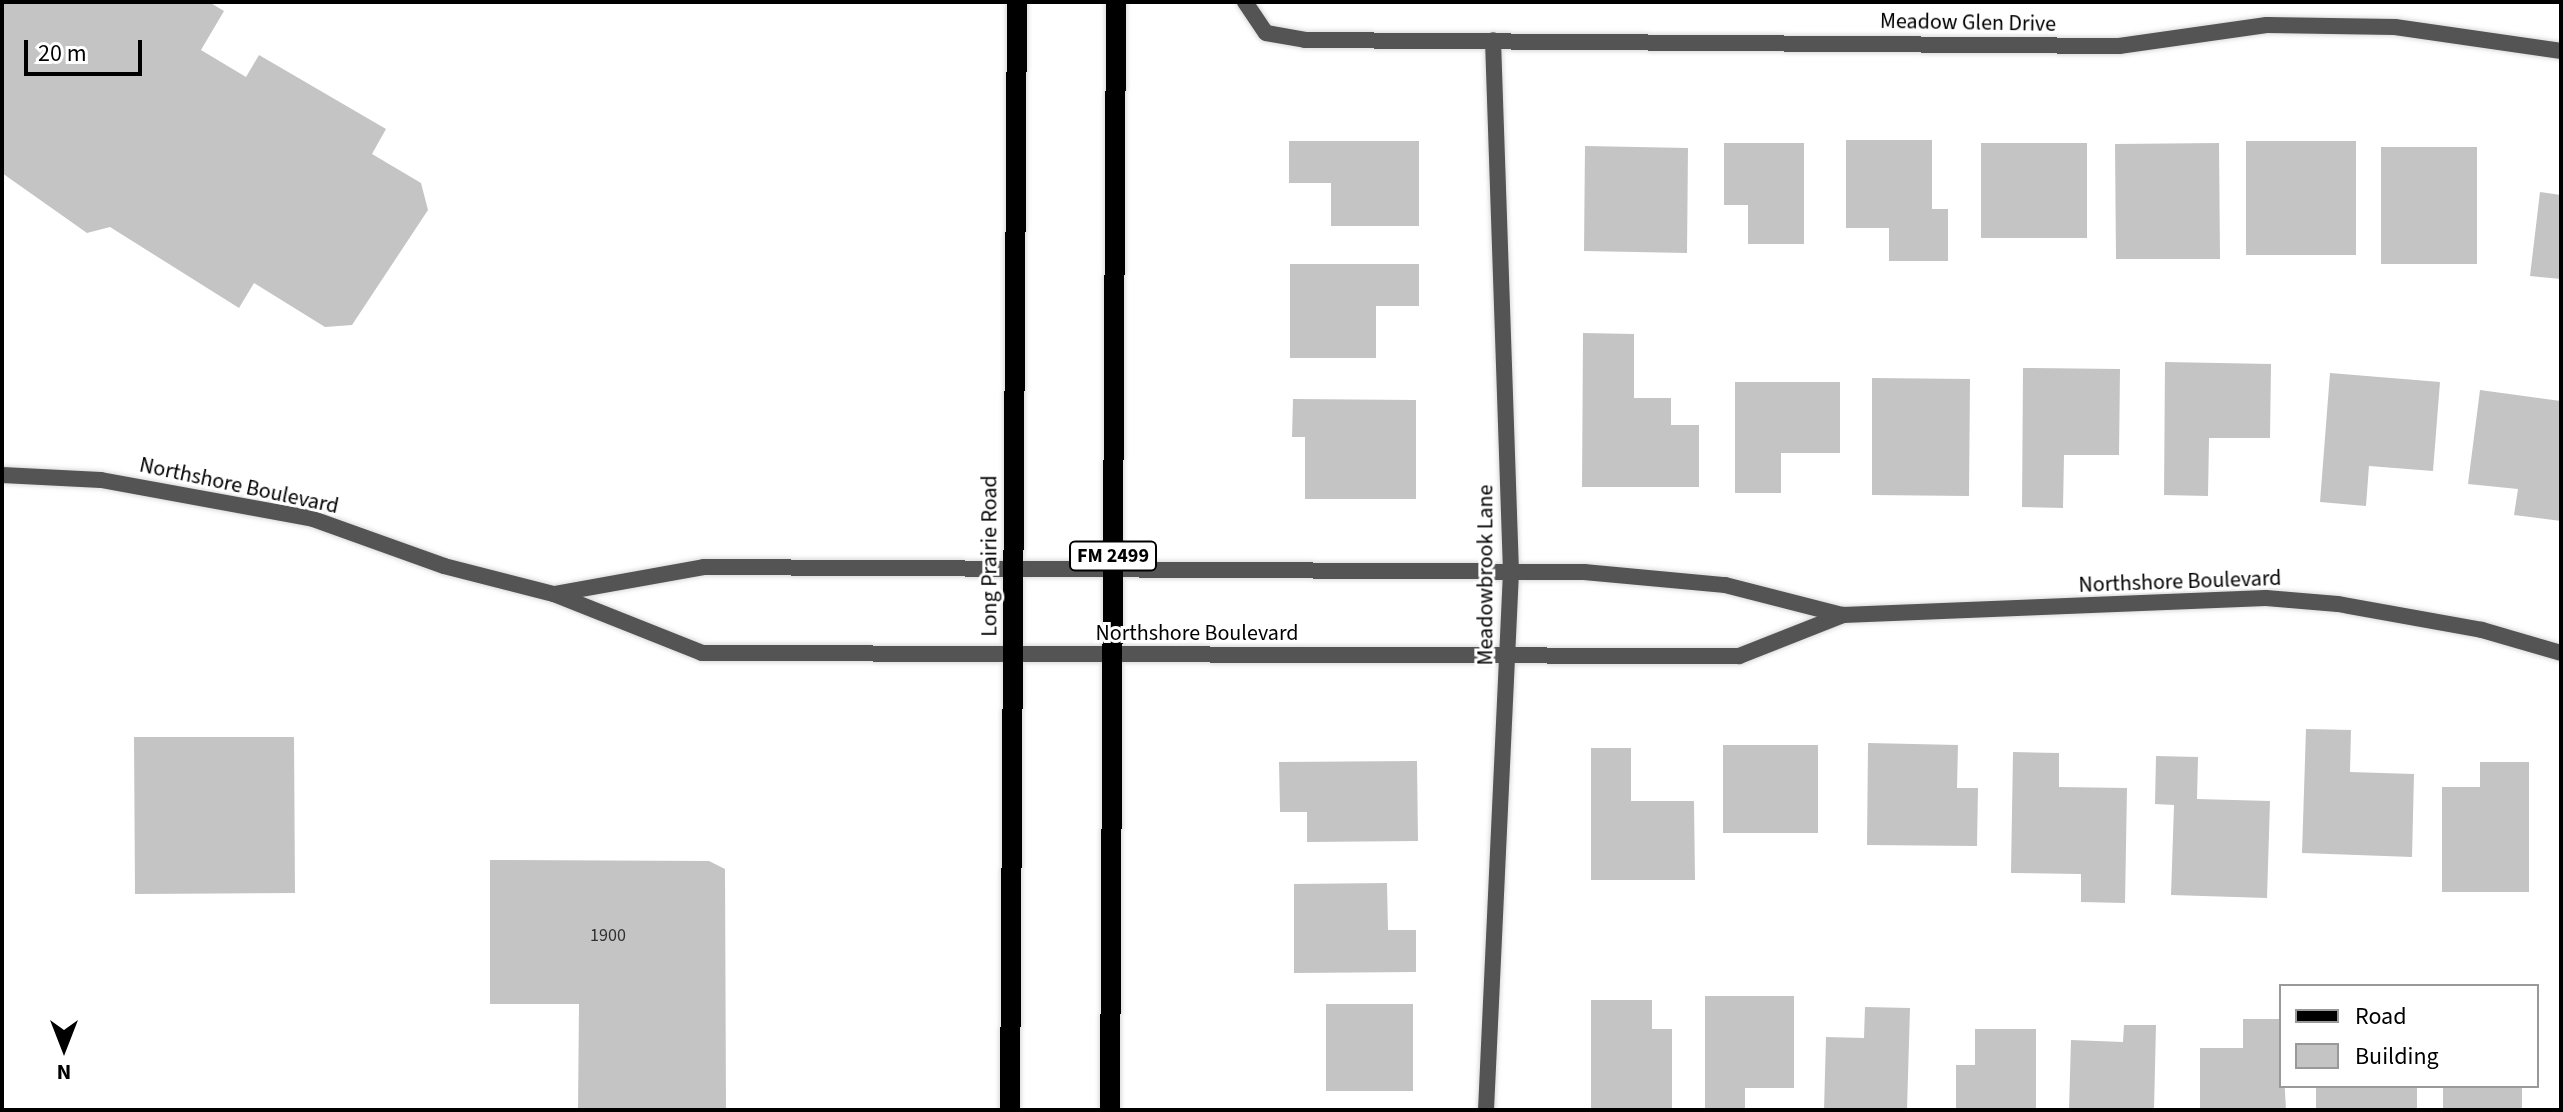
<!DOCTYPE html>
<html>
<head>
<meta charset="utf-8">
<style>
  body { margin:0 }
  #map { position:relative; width:2563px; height:1112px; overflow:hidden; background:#fff; font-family:"Source Sans 3",sans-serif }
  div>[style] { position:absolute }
  .building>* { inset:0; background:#c4c4c4 }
  .roads { filter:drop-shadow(0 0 2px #dbdbdb) drop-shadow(0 0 2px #dbdbdb) }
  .street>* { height:16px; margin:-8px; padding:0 8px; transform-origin:8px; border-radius:8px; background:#545454 }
  .primary>* { height:20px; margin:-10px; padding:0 10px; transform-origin:10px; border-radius:10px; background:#000 }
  span { translate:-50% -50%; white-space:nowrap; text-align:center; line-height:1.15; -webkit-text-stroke:6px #fff; paint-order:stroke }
  .number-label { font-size:18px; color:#313131 }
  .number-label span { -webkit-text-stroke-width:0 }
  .shield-label span { padding:2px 6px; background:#fff; border:2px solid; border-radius:6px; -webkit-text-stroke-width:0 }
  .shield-label { font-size:20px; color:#000; font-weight:700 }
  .street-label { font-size:22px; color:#000 }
  .frame { position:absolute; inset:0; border:4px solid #000; pointer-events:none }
  .legend { position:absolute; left:2279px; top:984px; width:260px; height:104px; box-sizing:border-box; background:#fff; border:2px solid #999; margin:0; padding:10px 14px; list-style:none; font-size:24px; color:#000 }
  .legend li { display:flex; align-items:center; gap:16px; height:40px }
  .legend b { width:40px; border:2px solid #999 }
  .north { position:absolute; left:24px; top:1008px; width:80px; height:80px; -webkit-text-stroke:6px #fff; paint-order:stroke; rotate:180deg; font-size:22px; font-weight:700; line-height:32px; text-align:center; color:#000 }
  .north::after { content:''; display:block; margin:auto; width:28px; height:36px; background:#000; clip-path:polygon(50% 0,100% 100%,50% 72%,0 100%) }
  .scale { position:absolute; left:24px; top:40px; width:118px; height:36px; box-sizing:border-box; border:4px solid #000; border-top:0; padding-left:10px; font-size:24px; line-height:28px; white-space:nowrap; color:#000; -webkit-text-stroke:6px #fff; paint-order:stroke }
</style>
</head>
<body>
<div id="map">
  <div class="building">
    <div style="clip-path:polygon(2px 2px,209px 2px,224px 11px,201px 50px,246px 77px,259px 55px,386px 129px,372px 154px,421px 183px,428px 210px,352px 325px,325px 327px,254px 283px,239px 308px,110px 227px,87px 233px,2px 173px)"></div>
    <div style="clip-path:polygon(1846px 140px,1932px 140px,1932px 209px,1948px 209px,1948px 261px,1889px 261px,1889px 228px,1846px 228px)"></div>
    <div style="clip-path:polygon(1289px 141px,1419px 141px,1419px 226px,1331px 226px,1331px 183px,1289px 183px)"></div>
    <div style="clip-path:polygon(2246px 141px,2356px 141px,2356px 255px,2246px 255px)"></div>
    <div style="clip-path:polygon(1724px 143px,1804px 143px,1804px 244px,1748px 244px,1748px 205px,1724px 205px)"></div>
    <div style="clip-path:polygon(1981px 143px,2087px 143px,2087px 238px,1981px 238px)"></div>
    <div style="clip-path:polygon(2219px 143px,2220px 259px,2116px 259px,2115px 144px)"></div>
    <div style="clip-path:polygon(1585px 146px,1688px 148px,1687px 253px,1584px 251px)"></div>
    <div style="clip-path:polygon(2381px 147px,2477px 147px,2477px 264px,2381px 264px)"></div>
    <div style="clip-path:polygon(2540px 192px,2561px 195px,2561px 279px,2530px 276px)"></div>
    <div style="clip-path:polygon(1290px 264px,1419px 264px,1419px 306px,1376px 306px,1376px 358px,1290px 358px)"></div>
    <div style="clip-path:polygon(1583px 333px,1634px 334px,1634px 398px,1671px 398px,1671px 425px,1699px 425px,1699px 487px,1582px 487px)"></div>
    <div style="clip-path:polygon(2165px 362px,2271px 364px,2270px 438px,2209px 438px,2208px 496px,2164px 495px)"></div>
    <div style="clip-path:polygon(2023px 368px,2120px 369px,2119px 455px,2064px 455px,2063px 508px,2022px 507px)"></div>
    <div style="clip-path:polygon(2330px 373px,2440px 382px,2433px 471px,2369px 466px,2366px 506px,2320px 502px)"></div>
    <div style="clip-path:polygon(1872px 378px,1970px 379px,1969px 496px,1872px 495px)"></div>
    <div style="clip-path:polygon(1735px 382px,1840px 382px,1840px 453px,1781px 453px,1781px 493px,1735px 493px)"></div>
    <div style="clip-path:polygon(2480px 390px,2561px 401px,2561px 521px,2514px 515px,2518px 489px,2468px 484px)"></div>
    <div style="clip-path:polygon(1293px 399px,1416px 400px,1416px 499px,1305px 499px,1305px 437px,1292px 437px)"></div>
    <div style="clip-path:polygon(2306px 729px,2351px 730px,2350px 772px,2414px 774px,2412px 857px,2302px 853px)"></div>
    <div style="clip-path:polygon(134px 737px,294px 737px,295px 893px,135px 894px)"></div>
    <div style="clip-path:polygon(1868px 743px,1958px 745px,1957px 788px,1978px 788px,1977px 846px,1867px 845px)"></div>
    <div style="clip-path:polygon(1723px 745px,1818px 745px,1818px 833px,1723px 833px)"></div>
    <div style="clip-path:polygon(1591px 748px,1631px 748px,1631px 801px,1694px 801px,1695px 880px,1591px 880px)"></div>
    <div style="clip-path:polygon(2013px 752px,2059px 753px,2059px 787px,2127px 788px,2125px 903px,2081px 902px,2081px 874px,2011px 873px)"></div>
    <div style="clip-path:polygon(2156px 756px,2198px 757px,2197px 799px,2270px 801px,2267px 898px,2171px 895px,2174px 805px,2155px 804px)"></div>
    <div style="clip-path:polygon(1417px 761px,1418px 841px,1307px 842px,1307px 812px,1280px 812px,1279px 762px)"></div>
    <div style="clip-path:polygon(2480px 762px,2529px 762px,2529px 892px,2442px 892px,2442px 787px,2480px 787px)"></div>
    <div style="clip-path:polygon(490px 860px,709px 861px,725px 869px,726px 1110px,578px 1110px,579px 1004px,490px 1004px)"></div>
    <div style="clip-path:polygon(1387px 883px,1388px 930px,1416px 930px,1416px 972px,1294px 973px,1294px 884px)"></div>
    <div style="clip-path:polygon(1705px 996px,1794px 996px,1794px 1088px,1745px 1088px,1745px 1110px,1705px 1110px)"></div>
    <div style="clip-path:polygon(1591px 1000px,1652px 1000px,1652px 1029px,1672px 1029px,1672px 1110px,1591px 1110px)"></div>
    <div style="clip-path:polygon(1326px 1004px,1413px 1004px,1413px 1091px,1326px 1091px)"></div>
    <div style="clip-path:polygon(1865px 1007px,1910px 1008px,1907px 1110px,1824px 1110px,1826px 1037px,1864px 1038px)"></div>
    <div style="clip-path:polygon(2243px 1019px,2281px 1019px,2286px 1110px,2200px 1110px,2200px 1048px,2243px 1048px)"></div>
    <div style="clip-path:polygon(2124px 1025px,2156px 1025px,2154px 1110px,2069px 1110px,2071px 1040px,2123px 1042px)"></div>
    <div style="clip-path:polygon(1975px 1029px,2036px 1029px,2036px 1110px,1956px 1110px,1956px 1065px,1975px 1065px)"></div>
    <div style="clip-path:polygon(2316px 1086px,2417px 1086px,2417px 1110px,2316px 1110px)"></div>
    <div style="clip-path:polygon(2443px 1086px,2522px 1086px,2522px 1110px,2443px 1110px)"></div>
  </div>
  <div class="roads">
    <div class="street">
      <div style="left:1245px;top:2px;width:37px;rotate:56deg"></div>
      <div style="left:1266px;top:33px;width:40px;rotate:10deg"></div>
      <div style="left:1305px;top:40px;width:814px;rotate:0.42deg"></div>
      <div style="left:2119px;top:46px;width:149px;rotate:-8.1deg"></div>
      <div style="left:2267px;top:25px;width:128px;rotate:0.9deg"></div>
      <div style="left:2395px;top:27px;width:168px;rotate:8.2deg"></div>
      <div style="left:2px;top:475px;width:99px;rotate:2.9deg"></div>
      <div style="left:101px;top:480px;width:216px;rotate:10.4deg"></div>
      <div style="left:313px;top:519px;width:139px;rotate:19.7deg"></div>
      <div style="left:444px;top:566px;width:114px;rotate:14.3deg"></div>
      <div style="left:554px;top:594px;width:159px;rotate:21.7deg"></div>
      <div style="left:702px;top:653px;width:1037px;rotate:0.17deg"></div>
      <div style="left:1739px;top:656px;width:112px;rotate:-21.5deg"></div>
      <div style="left:554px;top:594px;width:152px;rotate:-10.2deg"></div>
      <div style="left:704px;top:567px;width:880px;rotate:0.33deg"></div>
      <div style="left:1584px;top:572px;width:142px;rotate:5.3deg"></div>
      <div style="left:1725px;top:585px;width:122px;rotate:14.3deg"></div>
      <div style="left:1843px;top:615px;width:423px;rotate:-2.3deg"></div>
      <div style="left:2266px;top:598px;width:72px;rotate:4.8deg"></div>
      <div style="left:2338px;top:604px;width:146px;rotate:10.2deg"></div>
      <div style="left:2482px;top:630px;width:82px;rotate:16.2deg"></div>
      <div style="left:1486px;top:1110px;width:539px;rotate:-87.34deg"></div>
      <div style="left:1511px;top:572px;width:532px;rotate:-91.94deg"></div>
    </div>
    <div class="primary">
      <div style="left:1010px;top:1110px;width:1108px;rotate:-89.64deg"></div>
      <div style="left:1110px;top:1110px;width:1108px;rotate:-89.69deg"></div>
    </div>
  </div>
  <div class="number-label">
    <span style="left:608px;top:936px">1900</span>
  </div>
  <div class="shield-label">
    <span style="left:1113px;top:556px">FM 2499</span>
  </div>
  <div class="street-label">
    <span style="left:1968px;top:23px;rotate:1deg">Meadow Glen Drive</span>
    <span style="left:239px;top:486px;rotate:12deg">Northshore Boulevard</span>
    <span style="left:990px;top:556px;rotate:-90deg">Long Prairie Road</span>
    <span style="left:1486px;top:575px;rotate:-90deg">Meadowbrook Lane</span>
    <span style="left:2180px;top:582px;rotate:-2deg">Northshore Boulevard</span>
    <span style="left:1197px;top:634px">Northshore Boulevard</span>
  </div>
  <div class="frame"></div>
  <ul class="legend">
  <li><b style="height:10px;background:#000"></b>Road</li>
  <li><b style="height:22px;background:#c4c4c4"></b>Building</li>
  </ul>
  <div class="north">N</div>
  <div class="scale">20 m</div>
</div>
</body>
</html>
